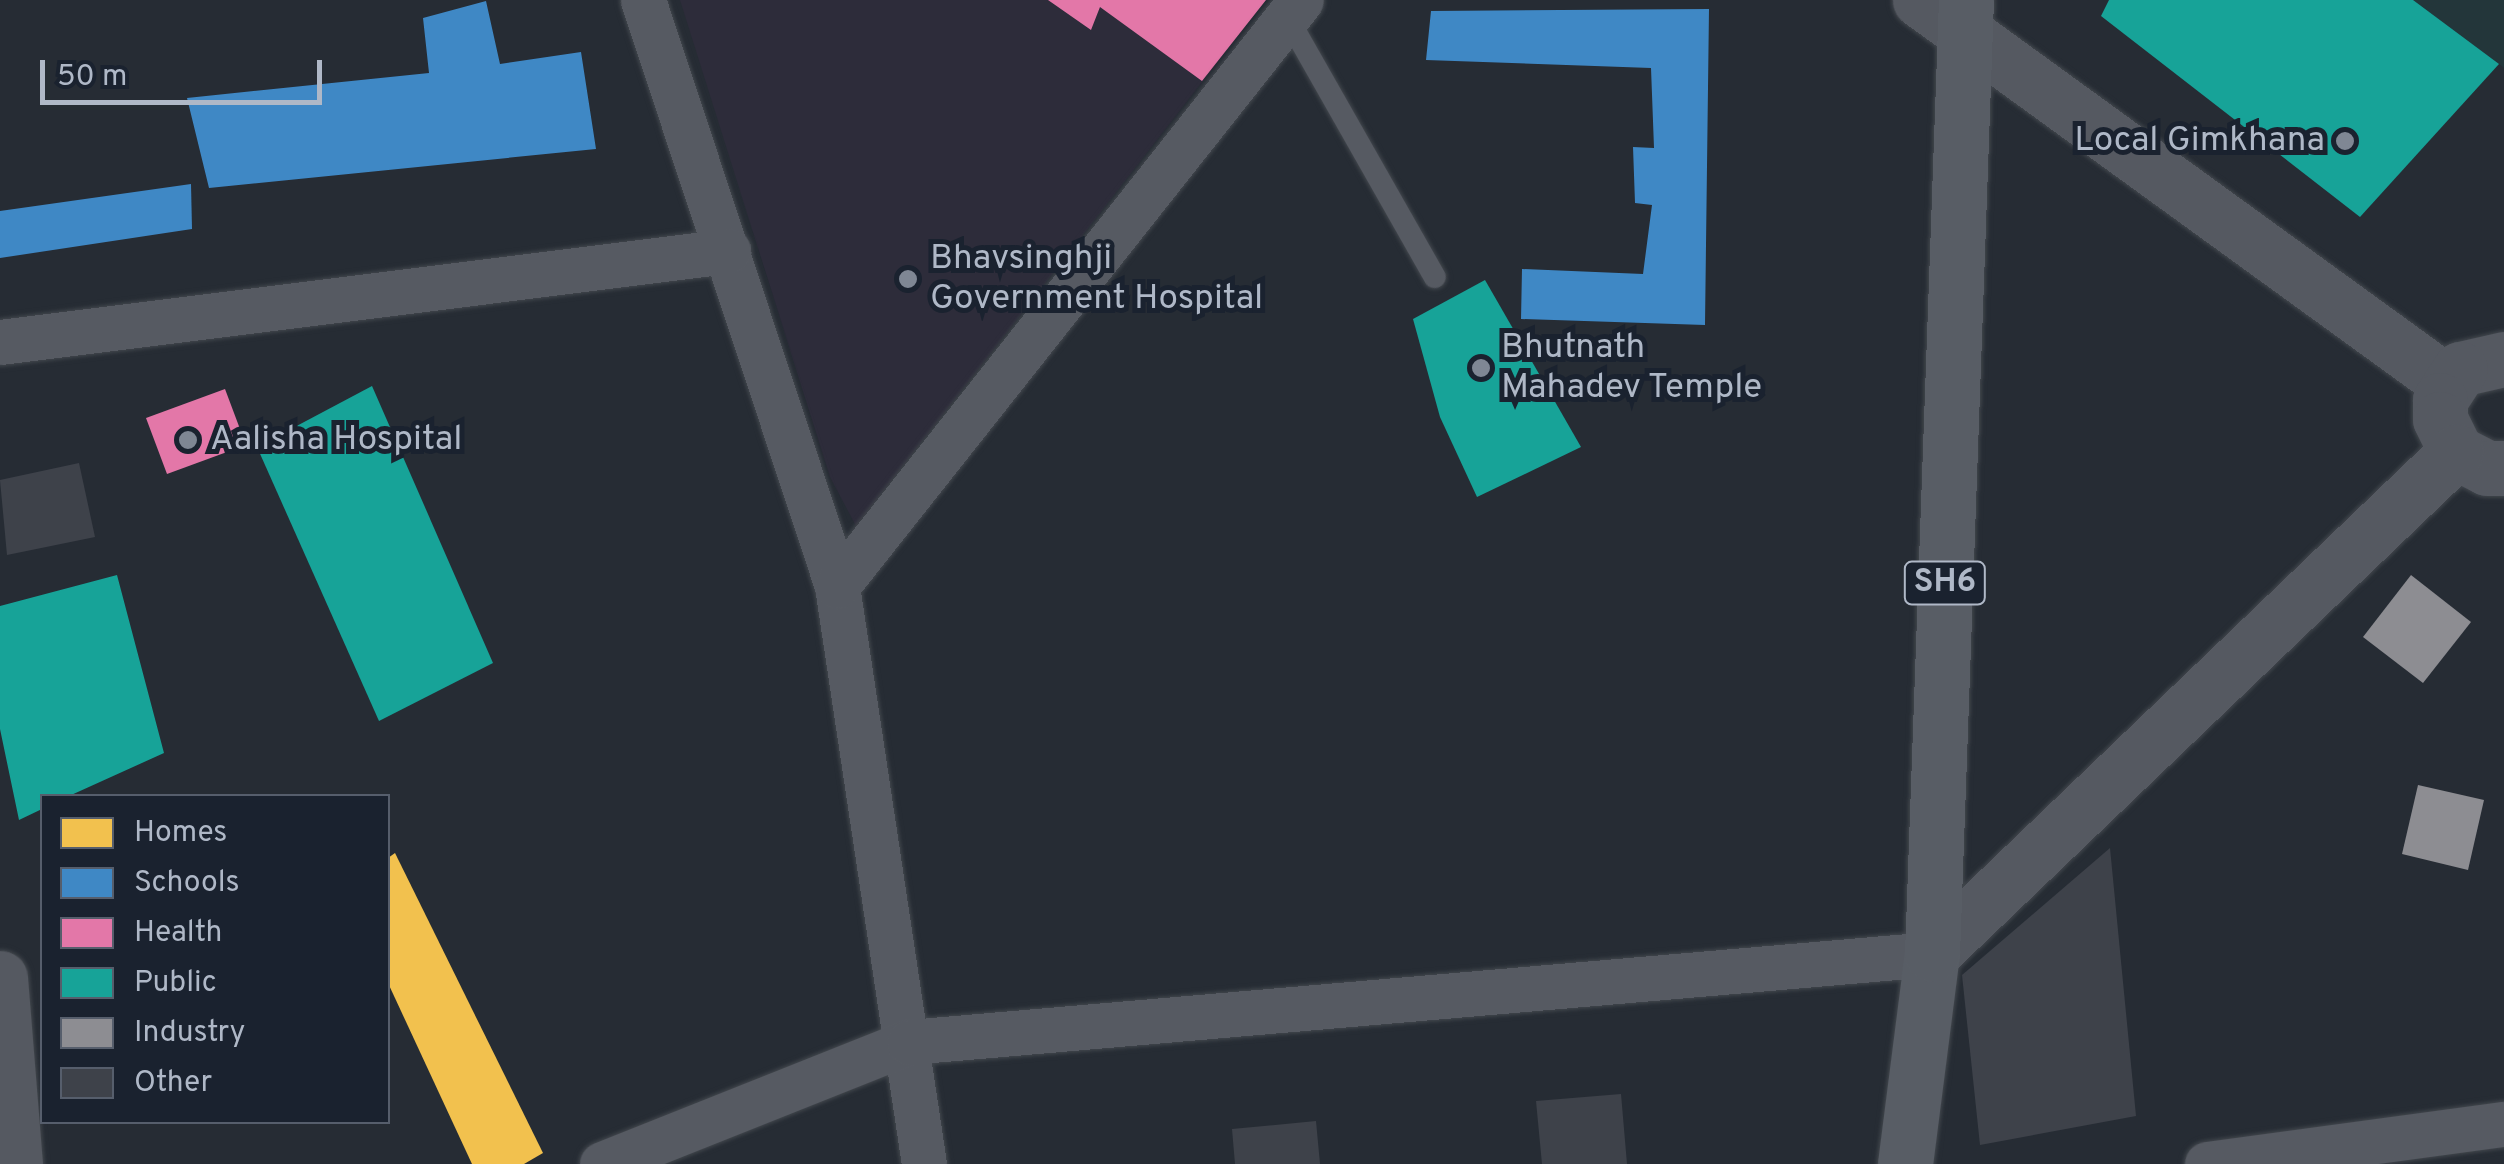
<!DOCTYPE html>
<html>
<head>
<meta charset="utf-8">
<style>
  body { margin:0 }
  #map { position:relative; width:2504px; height:1164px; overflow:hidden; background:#262c34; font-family:Overpass,sans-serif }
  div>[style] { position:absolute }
  .medical>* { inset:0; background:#2d2c3a }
  .green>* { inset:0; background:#23363a }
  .homes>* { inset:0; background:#f2c14e }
  .schools>* { inset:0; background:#3f88c5 }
  .health>* { inset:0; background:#e377a8 }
  .public>* { inset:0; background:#17a398 }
  .industry>* { inset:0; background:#8d8d92 }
  .building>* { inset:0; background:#3e424a }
  .roads { filter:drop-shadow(0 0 2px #42474d) drop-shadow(0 0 2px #42474d) }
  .lane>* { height:22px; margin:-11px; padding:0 11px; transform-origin:11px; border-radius:11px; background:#565a62 }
  .street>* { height:45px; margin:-22.5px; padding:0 22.5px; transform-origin:22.5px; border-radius:22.5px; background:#565a62 }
  .secondary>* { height:55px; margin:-27.5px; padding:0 27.5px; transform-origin:27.5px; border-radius:27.5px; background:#555961 }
  .primary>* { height:55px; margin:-27.5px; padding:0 27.5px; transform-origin:27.5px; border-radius:27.5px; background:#585d65 }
  .dots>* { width:28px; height:28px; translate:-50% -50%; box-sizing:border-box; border:5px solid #1a222f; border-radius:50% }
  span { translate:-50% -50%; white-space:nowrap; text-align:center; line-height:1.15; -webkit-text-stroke:10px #1a222f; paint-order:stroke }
  .shield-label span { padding:2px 8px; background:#1a222f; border:2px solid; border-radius:8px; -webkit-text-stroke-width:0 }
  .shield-label { font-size:32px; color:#afb8c7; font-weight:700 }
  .poi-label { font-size:35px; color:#afb8c7 }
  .right { translate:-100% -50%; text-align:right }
  .left { translate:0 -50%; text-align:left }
  .legend { position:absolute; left:40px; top:794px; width:350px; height:330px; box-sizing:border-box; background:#1a222f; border:2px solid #565e6c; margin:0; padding:12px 18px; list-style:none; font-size:30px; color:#afb8c7 }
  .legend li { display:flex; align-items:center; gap:20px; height:50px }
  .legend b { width:50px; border:2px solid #565e6c }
  .scale { position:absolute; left:40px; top:60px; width:282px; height:45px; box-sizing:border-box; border:5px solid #afb8c7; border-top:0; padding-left:12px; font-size:30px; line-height:35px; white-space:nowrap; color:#afb8c7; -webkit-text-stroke:8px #1a222f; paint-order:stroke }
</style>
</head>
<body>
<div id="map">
  <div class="medical">
    <div style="clip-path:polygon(680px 0,1266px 0,856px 526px,830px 477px)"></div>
  </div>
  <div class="green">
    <div style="clip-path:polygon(2413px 0,2504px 0,2504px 68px,2499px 64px)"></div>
  </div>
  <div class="homes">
    <div style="clip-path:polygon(395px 853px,543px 1153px,524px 1164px,472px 1164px,388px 983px,388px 858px)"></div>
  </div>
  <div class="schools">
    <div style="clip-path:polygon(486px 1px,500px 64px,581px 52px,596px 149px,209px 188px,187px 98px,429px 73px,423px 18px)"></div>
    <div style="clip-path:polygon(1709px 9px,1705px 325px,1521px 319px,1522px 269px,1643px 274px,1652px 205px,1635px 203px,1633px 147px,1654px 148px,1651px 68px,1426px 60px,1431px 11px)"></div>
    <div style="clip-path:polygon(191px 184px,192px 229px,0 258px,0 211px)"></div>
  </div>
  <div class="health">
    <div style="clip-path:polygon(1048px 0,1266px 0,1202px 81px,1100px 7px,1091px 30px)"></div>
    <div style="clip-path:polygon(225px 389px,246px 445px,167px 474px,146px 418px)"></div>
  </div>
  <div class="public">
    <div style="clip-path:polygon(2109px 0,2413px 0,2499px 64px,2360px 217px,2101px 16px)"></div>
    <div style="clip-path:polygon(1485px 280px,1581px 447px,1477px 497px,1440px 417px,1413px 319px)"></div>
    <div style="clip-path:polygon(372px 386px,493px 663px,379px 721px,257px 447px)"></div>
    <div style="clip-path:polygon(117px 575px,164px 753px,69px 796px,42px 796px,42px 809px,19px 820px,0 729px,0 606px)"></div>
  </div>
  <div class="industry">
    <div style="clip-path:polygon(2411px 575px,2471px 622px,2423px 683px,2363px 637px)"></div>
    <div style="clip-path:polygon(2418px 785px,2484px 800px,2468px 870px,2402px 854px)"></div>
  </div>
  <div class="building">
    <div style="clip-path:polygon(79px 463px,95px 537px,7px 555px,0 480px)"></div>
    <div style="clip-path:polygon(2110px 848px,2136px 1116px,1980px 1145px,1962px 975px)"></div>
    <div style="clip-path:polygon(1621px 1094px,1627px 1164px,1542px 1164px,1536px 1101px)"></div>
    <div style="clip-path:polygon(1316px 1121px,1320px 1164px,1235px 1164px,1232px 1129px)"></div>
  </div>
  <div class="roads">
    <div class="lane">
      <div style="left:1287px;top:17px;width:299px;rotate:60.4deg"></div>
    </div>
    <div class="street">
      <div style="left:643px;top:0;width:617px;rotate:71.68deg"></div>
      <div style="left:837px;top:586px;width:585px;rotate:81.44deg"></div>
      <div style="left:0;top:342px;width:734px;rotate:-7.13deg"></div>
      <div style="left:837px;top:586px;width:747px;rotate:-51.63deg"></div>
      <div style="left:602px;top:1164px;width:330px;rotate:-21.7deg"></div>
      <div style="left:909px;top:1042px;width:1027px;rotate:-4.92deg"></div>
      <div style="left:2207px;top:1164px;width:300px;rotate:-7.7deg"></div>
    </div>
    <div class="secondary">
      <div style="left:1920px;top:0;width:652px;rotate:35.96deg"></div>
      <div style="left:2504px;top:359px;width:45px;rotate:167.2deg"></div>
      <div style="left:2460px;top:369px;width:37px;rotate:123deg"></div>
      <div style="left:2440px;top:400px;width:19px;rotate:90deg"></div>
      <div style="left:2440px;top:419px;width:37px;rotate:64deg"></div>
      <div style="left:2456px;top:452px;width:35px;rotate:27deg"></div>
      <div style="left:2487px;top:468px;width:17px"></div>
      <div style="left:1932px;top:954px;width:726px;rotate:-43.77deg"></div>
      <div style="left:0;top:978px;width:187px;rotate:85.4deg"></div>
    </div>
    <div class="primary">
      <div style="left:1905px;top:1164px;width:212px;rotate:-82.7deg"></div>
      <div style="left:1932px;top:954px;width:955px;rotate:-87.96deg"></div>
    </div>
  </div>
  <div class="dots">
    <div style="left:2345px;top:141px;background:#7f8794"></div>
    <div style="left:908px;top:279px;background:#7f8794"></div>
    <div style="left:1481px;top:368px;background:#7f8794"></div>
    <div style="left:188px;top:440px;background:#7f8794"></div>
  </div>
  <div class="shield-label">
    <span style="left:1945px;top:583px">SH6</span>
  </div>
  <div class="poi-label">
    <span class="right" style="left:2325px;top:141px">Local Gimkhana</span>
    <span class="left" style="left:930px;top:279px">Bhavsinghji<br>Government Hospital</span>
    <span class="left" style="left:1501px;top:368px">Bhutnath<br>Mahadev Temple</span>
    <span class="left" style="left:210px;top:440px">Aalisha Hospital</span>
  </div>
  <ul class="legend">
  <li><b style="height:28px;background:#f2c14e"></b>Homes</li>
  <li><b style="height:28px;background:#3f88c5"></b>Schools</li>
  <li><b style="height:28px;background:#e377a8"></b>Health</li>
  <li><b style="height:28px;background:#17a398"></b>Public</li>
  <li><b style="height:28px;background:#8d8d92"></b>Industry</li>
  <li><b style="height:28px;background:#3e424a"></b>Other</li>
  </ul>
  <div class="scale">50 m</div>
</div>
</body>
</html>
